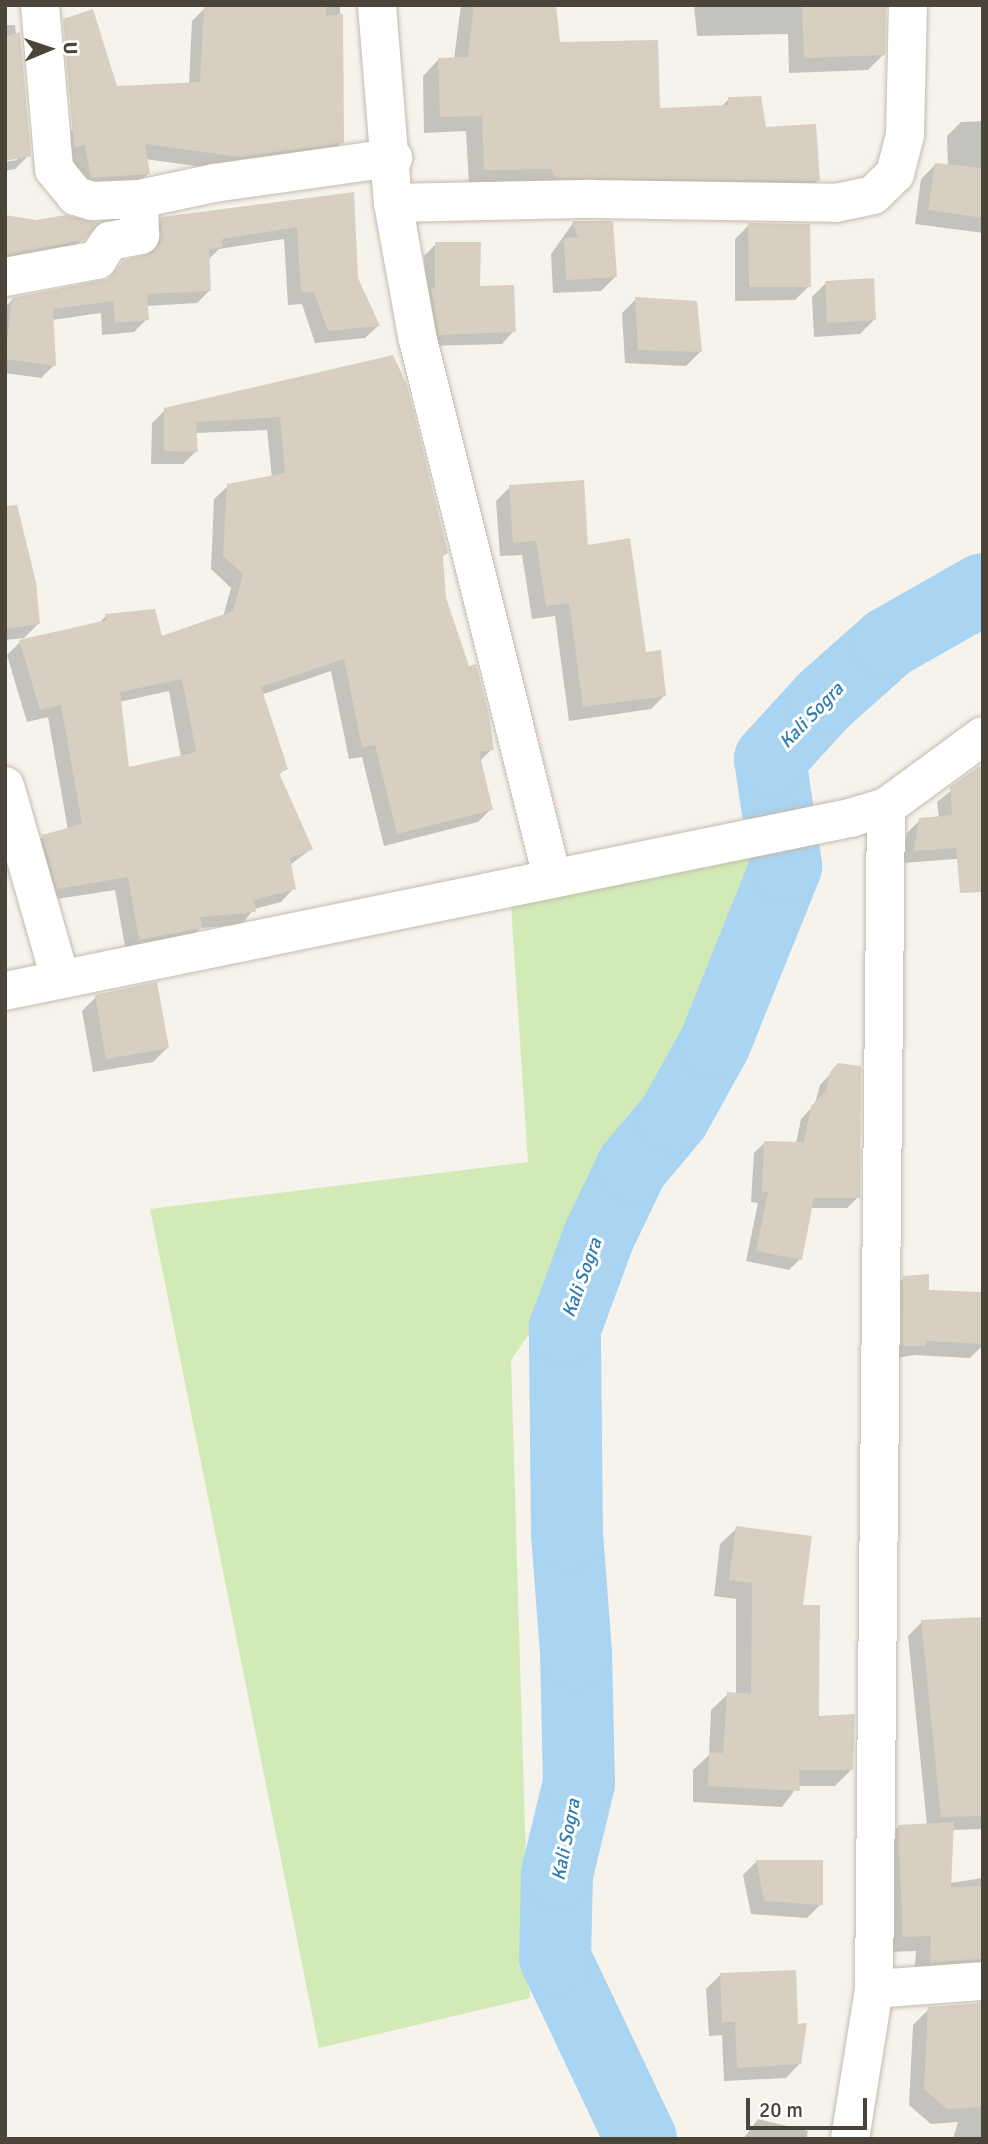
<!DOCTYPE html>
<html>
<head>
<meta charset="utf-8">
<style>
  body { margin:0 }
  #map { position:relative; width:988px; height:2144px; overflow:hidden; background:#f6f3ec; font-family:Signika,sans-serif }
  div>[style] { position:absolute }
  .green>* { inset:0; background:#d2eab5 }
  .shadow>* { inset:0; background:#0003 }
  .river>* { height:72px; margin:-36px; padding:0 36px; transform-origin:36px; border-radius:36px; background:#a9d4f2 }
  .building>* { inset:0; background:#d8cfc1 }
  .roads { filter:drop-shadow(0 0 2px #c2bbae) drop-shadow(0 0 2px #c2bbae) }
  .street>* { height:38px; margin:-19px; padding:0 19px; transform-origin:19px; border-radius:19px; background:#fff }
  span { translate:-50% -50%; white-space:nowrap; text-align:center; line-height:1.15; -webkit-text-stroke:6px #fff; paint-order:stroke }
  .water-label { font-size:19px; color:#2e7ab2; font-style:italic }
  .frame { position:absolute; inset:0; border:7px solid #4b4439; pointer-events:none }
  .north { position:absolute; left:14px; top:14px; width:70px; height:70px; -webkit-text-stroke:5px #fff; paint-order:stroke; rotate:88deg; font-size:19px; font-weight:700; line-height:28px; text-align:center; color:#4b4439 }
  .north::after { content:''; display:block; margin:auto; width:24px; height:32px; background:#4b4439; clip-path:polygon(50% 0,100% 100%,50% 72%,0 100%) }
  .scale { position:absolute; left:746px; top:2098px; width:121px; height:32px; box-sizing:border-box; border:4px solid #4b4439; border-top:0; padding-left:9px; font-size:21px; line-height:24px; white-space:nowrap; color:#4b4439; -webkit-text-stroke:5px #fff; paint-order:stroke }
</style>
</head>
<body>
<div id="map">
  <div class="green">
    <div style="clip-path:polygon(773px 852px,664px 1141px,511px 1360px,530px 1998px,319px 2048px,150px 1209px,528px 1162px,511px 905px)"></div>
  </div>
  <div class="shadow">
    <div style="clip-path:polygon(223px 5px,340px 5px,342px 142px,329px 155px,225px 170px,145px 159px,148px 174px,135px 186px,79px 190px,68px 134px,116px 88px,189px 84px,192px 21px,205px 8px)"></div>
    <div style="clip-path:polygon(461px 5px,555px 5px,558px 44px,658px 110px,721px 107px,729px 99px,818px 180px,801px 196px,469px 186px,466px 131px,424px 133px,423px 76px,439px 59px,454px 59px)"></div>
    <div style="clip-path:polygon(694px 5px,883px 5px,883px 55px,868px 70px,789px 73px,788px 34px,697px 36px)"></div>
    <div style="clip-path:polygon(5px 25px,15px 25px,29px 155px,15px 169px,5px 171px,5px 162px,17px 160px,17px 157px,5px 159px)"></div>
    <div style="clip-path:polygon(983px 121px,983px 233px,915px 224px,921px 179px,936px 164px,948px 166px,947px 136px,961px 122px)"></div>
    <div style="clip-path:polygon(352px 194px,357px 278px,378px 326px,365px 338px,315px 343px,302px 304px,288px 305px,284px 239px,219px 249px,208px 260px,210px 290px,197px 303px,146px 306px,147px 319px,134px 332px,102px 335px,101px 313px,52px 320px,54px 365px,41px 378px,5px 373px,5px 307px,13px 299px,106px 281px,124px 262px,148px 255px,149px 231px,162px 218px)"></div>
    <div style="clip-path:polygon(573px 223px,612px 223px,615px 277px,601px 291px,553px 293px,551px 254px)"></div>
    <div style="clip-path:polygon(5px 224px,97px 224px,68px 254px,5px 265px)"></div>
    <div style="clip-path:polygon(749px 225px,809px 286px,795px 300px,735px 301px,735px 239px)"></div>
    <div style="clip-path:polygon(436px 244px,514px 331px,502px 344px,428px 346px,424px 256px)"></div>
    <div style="clip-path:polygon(826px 283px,874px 320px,860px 334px,814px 337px,812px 297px)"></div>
    <div style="clip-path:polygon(636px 299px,700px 352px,686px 366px,625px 363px,622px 313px)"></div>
    <div style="clip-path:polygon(evenodd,392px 357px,441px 558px,444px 598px,492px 749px,479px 762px,491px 809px,478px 822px,384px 846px,362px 757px,349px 759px,331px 671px,261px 695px,286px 768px,278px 776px,311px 849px,290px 865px,294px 888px,281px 902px,254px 909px,241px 925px,200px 928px,188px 941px,126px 952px,115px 890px,44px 901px,29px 850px,43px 837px,68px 830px,48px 717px,27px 722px,7px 655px,24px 638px,5px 640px,5px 530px,39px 623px,20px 642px,99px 623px,106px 616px,161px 638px,223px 617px,231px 588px,211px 569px,214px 499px,228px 486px,272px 478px,267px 430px,195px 433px,196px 451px,183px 464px,151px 464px,152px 423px,165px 410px,392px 357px,169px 691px,181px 757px,127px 769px,119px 702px,169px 691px)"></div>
    <div style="clip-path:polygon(510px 487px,587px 547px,665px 695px,651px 709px,569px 721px,555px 616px,532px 619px,522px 555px,500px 556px,496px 501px)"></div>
    <div style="clip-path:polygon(983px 765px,983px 857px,902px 863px,907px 833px,920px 820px,939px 818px,937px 802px)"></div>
    <div style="clip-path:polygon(96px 997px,167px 1048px,153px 1062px,93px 1072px,82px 1011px)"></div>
    <div style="clip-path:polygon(839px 1065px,858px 1197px,847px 1208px,811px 1208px,800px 1259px,789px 1270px,746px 1261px,758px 1203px,751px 1202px,754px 1153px,765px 1142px,796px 1143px,801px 1119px,815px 1104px,820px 1085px)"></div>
    <div style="clip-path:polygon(904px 1278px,927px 1291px,983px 1293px,983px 1345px,970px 1358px,915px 1355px,889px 1359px,890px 1292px)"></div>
    <div style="clip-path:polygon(983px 1446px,983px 1516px,981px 1516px,982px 1446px)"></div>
    <div style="clip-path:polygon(737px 1528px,801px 1606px,817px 1718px,851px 1770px,835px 1786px,798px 1786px,782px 1807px,693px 1802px,693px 1770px,709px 1755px,711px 1710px,728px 1694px,736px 1694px,736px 1599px,714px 1596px,720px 1544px)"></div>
    <div style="clip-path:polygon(983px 1619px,983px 1829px,952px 1830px,950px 1883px,983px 1878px,983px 1986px,914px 1978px,916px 1951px,888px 1952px,882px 1843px,898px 1827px,927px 1825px,908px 1636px,922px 1622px)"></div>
    <div style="clip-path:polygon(757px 1861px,821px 1904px,807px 1918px,751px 1914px,743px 1875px)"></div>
    <div style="clip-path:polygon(720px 1975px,800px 2063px,786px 2078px,724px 2081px,722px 2035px,709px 2036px,706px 1989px)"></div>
    <div style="clip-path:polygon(983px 2003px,983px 2139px,953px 2139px,958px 2122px,931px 2124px,909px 2105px,913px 2025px,929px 2009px)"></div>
    <div style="clip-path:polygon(758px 2119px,808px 2131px,806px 2139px,743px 2139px)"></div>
  </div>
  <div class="river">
    <div style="left:641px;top:2139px;width:200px;rotate:-115.4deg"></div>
    <div style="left:555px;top:1958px;width:84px;rotate:-88.6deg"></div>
    <div style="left:557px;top:1874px;width:94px;rotate:-76.4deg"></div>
    <div style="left:579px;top:1783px;width:130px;rotate:-91.3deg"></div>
    <div style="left:576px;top:1653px;width:119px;rotate:-94.3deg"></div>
    <div style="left:567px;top:1534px;width:206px;rotate:-90.6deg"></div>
    <div style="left:565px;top:1328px;width:98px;rotate:-69.7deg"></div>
    <div style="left:599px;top:1236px;width:76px;rotate:-64.4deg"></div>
    <div style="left:632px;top:1167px;width:65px;rotate:-50deg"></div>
    <div style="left:674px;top:1117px;width:85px;rotate:-61deg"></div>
    <div style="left:715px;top:1043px;width:191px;rotate:-68.1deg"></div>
    <div style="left:786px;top:866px;width:108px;rotate:-98.5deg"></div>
    <div style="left:770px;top:759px;width:80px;rotate:-47.5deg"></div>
    <div style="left:824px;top:700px;width:86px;rotate:-41.7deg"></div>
    <div style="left:888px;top:643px;width:109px;rotate:-29.6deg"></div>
  </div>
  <div class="building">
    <div style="clip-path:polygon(204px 5px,326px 5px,326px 16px,343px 14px,344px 143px,239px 157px,145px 144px,150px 174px,91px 178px,85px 145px,74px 147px,63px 19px,93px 9px,117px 86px,200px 82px)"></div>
    <div style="clip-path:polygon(474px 5px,556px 5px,560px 42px,658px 40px,660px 108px,728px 105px,728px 97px,761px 96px,766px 127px,816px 124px,820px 181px,555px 178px,551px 169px,484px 170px,482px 116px,440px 117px,438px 58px,468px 57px)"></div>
    <div style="clip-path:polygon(802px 5px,886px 5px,885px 55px,804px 58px)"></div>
    <div style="clip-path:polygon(20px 32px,31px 156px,5px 161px,5px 37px)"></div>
    <div style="clip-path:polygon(935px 163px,983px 168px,983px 218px,928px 210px)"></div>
    <div style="clip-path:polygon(354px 192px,358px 278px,380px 326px,328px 331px,314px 292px,301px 292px,297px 227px,222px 239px,223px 247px,209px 249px,211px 291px,147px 294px,149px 320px,115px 323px,113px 301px,53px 309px,56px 366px,5px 359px,12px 298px,108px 279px,123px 261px,154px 252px,160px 244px,161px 217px)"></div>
    <div style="clip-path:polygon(5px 215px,36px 220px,66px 215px,101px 223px,84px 240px,5px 255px)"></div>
    <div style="clip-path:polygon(572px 221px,613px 221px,617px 277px,566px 280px,564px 238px,578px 237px)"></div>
    <div style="clip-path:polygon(748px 223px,810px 224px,811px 287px,749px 287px)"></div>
    <div style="clip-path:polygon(435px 242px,481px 242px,480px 286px,514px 285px,516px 332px,439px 335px,431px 288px,435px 288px)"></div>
    <div style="clip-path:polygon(874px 278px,876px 320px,827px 323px,825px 281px)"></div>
    <div style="clip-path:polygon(635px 297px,697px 301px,702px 352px,638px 350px)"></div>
    <div style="clip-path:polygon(evenodd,393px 355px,407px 385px,448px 553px,443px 556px,446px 598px,469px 666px,476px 664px,489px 715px,494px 750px,479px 752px,493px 810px,397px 834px,375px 745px,362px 747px,344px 659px,261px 687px,288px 769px,279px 773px,313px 849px,290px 858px,296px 889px,254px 900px,256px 912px,200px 917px,203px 928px,139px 940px,128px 877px,57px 889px,42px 835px,82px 824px,61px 705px,40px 710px,19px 640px,107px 620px,105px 614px,155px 609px,162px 636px,233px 611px,243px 574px,223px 556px,227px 484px,285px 473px,280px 417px,196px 422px,198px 452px,164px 451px,164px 408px,393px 355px,182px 679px,196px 752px,129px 767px,120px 692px,182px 679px)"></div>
    <div style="clip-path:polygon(584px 480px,588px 545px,630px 538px,646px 652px,661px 650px,666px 696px,583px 707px,569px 603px,546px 606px,536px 541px,513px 543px,509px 485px)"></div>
    <div style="clip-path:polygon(17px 505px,36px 582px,40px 624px,5px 629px,5px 506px)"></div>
    <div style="clip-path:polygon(978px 767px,983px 767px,983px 892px,960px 893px,956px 848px,914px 851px,919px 818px,952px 815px,950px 787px)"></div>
    <div style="clip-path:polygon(157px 982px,169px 1048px,106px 1059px,95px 995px)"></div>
    <div style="clip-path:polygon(838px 1063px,861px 1066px,860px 1198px,814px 1198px,802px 1260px,756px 1251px,768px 1192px,762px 1192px,764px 1141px,804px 1142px,811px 1106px,826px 1091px,830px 1072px)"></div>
    <div style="clip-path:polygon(929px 1274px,929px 1290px,983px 1292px,983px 1344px,926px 1341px,926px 1346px,902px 1346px,903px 1276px)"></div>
    <div style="clip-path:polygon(736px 1526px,812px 1536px,803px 1605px,820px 1605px,819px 1716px,855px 1714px,853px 1770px,799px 1770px,800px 1791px,708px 1786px,709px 1752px,723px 1753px,727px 1692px,751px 1694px,752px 1583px,729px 1580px)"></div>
    <div style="clip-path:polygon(983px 1617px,983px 1816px,941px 1817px,921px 1620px)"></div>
    <div style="clip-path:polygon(954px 1822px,951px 1887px,983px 1886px,983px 1959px,930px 1963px,931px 1936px,903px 1937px,898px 1825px)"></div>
    <div style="clip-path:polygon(756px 1860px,823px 1860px,823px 1905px,764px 1901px)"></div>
    <div style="clip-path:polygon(796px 1970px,798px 2024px,807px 2023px,801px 2064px,737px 2068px,735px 2022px,722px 2022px,720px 1973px)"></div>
    <div style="clip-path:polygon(983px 2003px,983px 2107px,947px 2109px,924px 2089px,928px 2007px)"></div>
  </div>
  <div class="roads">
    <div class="street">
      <div style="left:40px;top:5px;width:165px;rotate:85.1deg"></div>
      <div style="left:54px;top:169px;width:35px;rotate:51deg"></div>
      <div style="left:76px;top:196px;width:17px;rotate:17deg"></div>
      <div style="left:92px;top:201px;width:47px;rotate:-2.4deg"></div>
      <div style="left:139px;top:199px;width:77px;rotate:-12deg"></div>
      <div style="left:214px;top:183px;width:181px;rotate:-8deg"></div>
      <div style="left:377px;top:5px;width:199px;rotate:85.4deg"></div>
      <div style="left:393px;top:203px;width:139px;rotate:79.7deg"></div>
      <div style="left:418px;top:340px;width:553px;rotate:75.99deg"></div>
      <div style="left:393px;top:203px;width:199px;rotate:-1.2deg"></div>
      <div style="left:592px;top:199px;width:244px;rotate:0.9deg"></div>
      <div style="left:836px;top:203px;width:38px;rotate:-12deg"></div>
      <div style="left:873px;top:195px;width:30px;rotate:-44deg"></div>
      <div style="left:895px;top:174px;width:40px;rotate:-75.6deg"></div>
      <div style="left:905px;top:135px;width:130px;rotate:-88.7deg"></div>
      <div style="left:5px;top:277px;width:94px;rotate:-10.5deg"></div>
      <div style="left:97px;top:260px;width:23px;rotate:-56deg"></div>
      <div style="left:110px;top:241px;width:31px;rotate:-11deg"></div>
      <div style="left:140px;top:235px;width:36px;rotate:-92deg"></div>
      <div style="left:5px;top:786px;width:200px;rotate:74deg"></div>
      <div style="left:5px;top:991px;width:863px;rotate:-11.57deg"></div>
      <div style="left:850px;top:818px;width:38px;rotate:-17deg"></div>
      <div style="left:886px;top:807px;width:120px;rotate:-36.2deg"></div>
      <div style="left:874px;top:1989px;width:109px;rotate:-4.2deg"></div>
      <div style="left:850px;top:2139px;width:152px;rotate:-80.9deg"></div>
      <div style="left:874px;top:1989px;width:1182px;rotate:-89.42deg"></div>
    </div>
  </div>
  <div class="water-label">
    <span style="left:812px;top:716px;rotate:-46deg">Kali Sogra</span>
    <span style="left:583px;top:1278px;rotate:-70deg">Kali Sogra</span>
    <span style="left:567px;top:1840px;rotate:-79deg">Kali Sogra</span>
  </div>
  <div class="frame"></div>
  <div class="north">U</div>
  <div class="scale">20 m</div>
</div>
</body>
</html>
